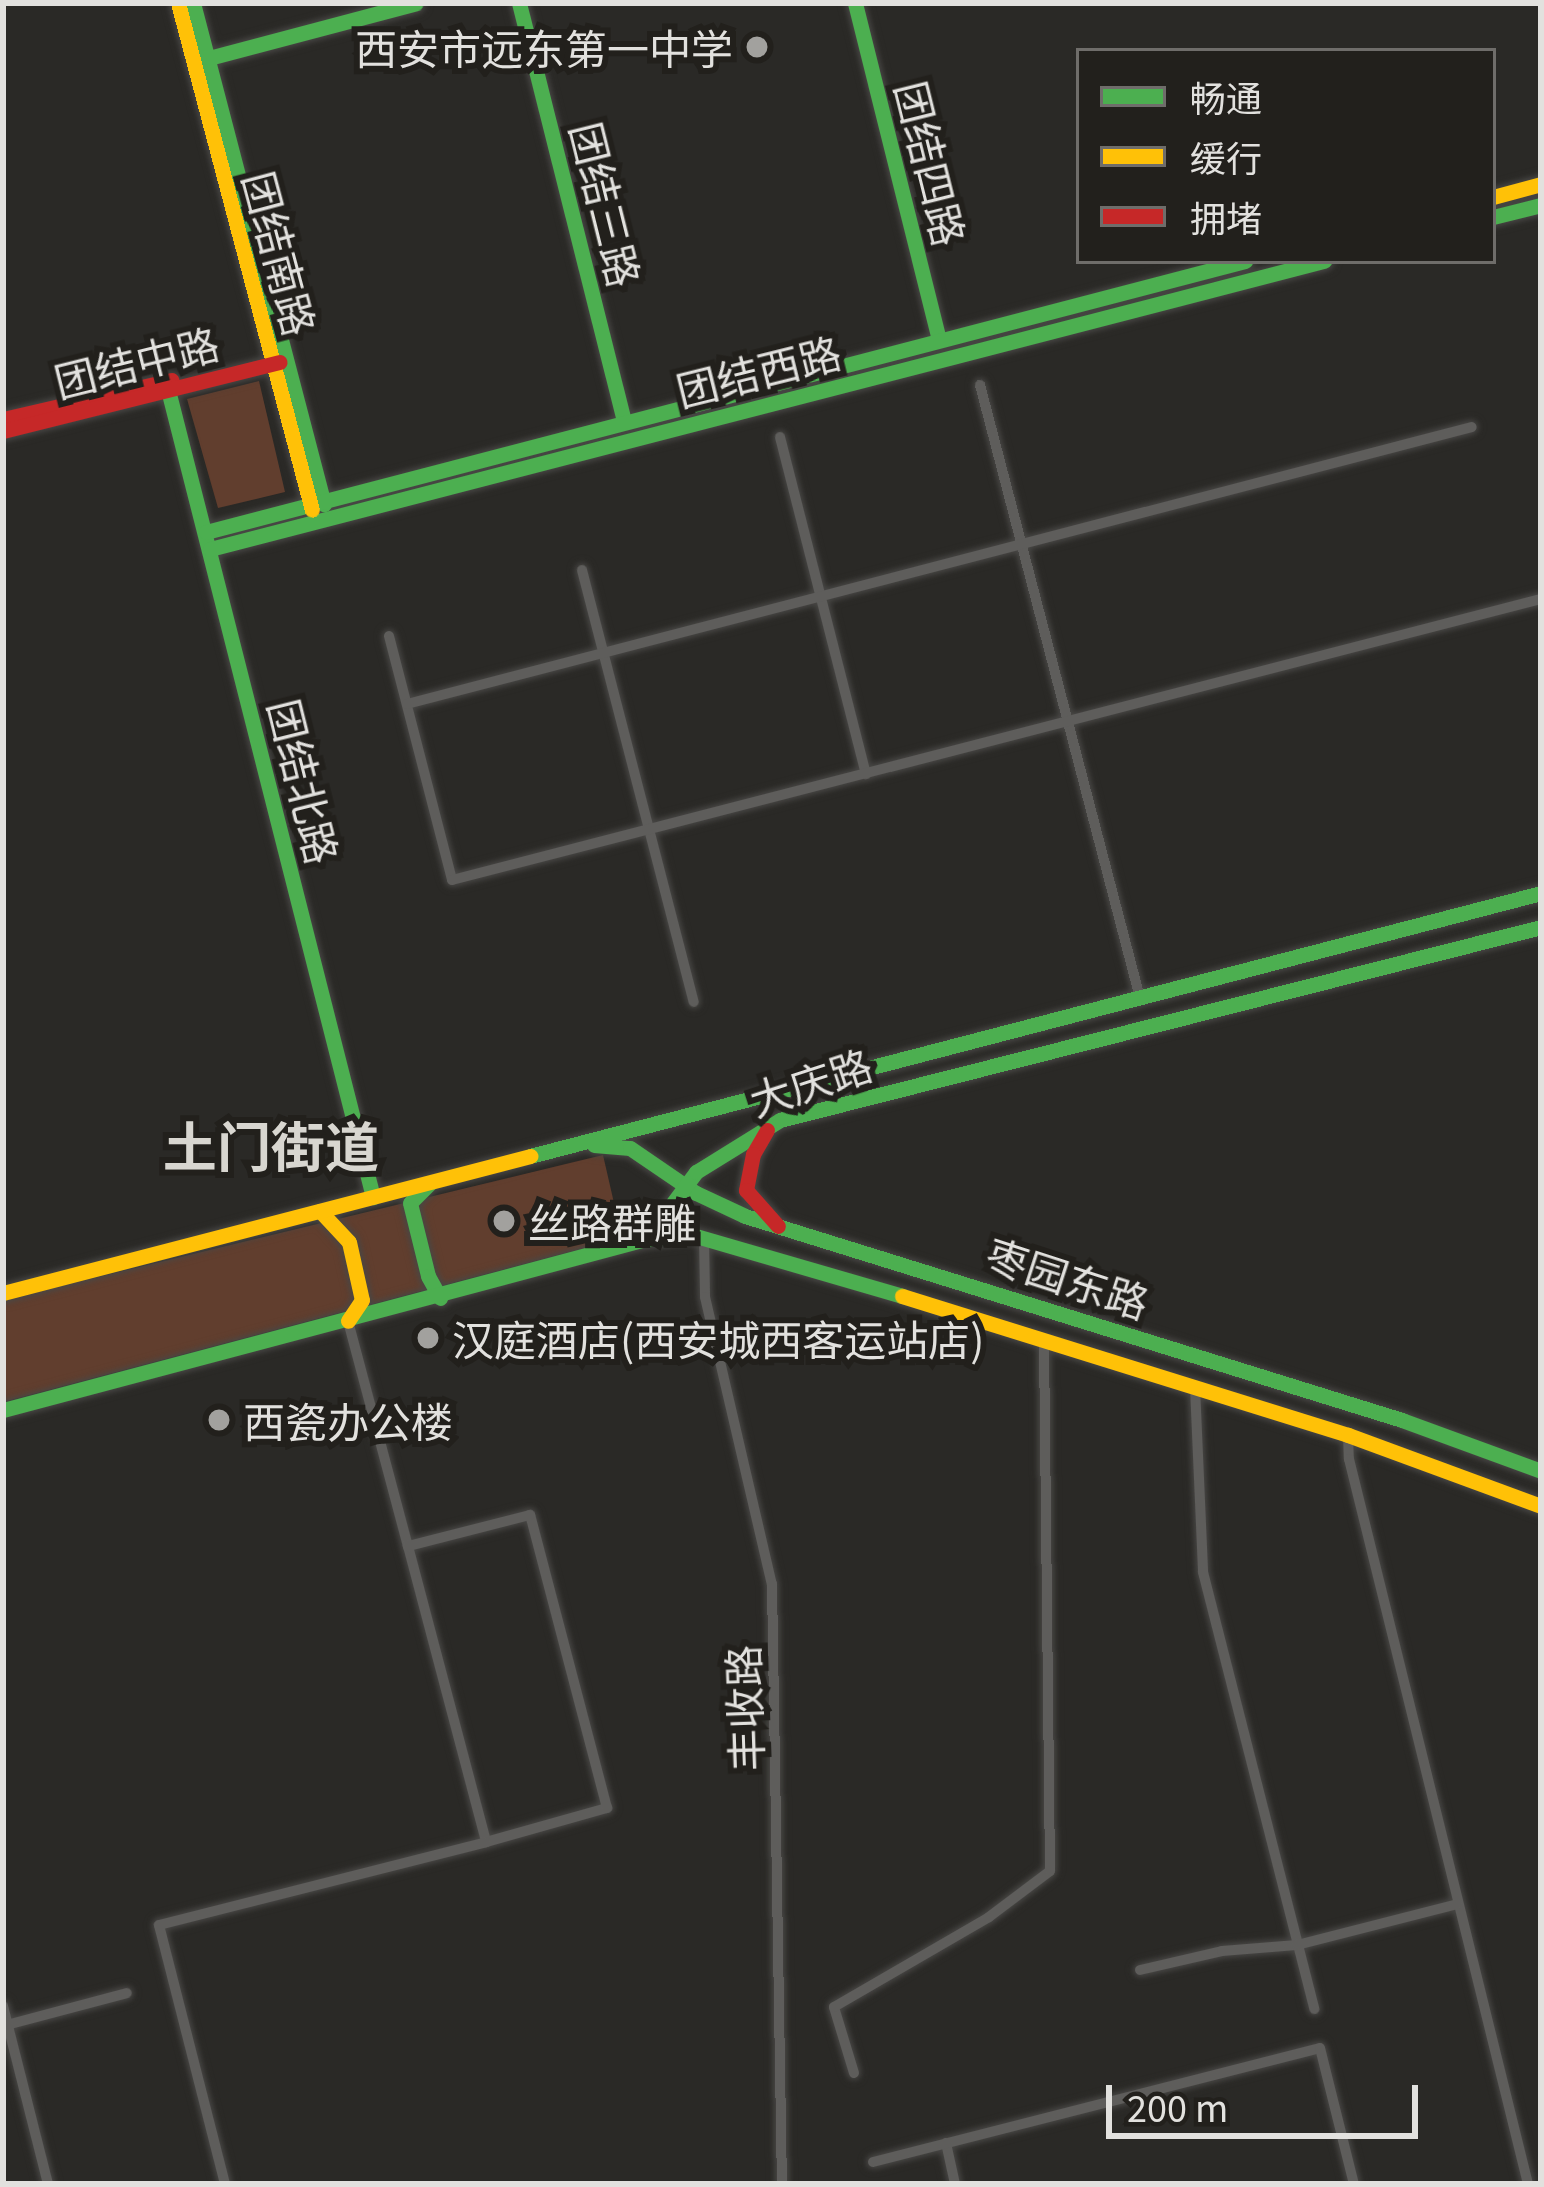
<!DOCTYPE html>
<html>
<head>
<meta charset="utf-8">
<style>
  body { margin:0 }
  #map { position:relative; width:1544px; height:2187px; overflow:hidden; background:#2a2926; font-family:Georgia,"Noto Sans SC",serif }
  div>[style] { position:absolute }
  .green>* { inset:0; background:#613e2e }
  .roads { filter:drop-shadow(0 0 3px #484745) drop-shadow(0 0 3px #484745) }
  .street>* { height:10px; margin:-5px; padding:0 5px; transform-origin:5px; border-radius:5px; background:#5e5d5b }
  .fast>* { height:15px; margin:-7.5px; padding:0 7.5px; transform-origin:7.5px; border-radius:7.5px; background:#4caf50 }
  .slow>* { height:15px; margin:-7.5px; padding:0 7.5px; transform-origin:7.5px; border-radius:7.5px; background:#ffc107 }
  .jam>* { height:15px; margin:-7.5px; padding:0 7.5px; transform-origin:7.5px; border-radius:7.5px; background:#c62828 }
  .dots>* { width:33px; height:33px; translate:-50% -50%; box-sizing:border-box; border:6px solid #22201c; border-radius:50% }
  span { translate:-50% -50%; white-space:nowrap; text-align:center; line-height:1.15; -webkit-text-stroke:12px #22201c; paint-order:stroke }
  .poi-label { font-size:42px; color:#e2e1de }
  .right { translate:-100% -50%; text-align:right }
  .left { translate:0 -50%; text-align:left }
  .street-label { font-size:42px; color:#e2e1de }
  .district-label { font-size:54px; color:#d8d6d0; font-weight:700 }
  .frame { position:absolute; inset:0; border:6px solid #e2e1de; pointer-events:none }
  .legend { position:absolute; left:1076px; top:48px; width:420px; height:216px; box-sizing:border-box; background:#22201c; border:3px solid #6f6d6a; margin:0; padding:15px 21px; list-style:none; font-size:36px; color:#e2e1de }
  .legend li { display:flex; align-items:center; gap:24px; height:60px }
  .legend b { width:60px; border:3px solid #6f6d6a }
  .scale { position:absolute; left:1106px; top:2085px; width:312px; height:54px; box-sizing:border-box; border:6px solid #e2e1de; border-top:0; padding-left:15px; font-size:36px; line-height:42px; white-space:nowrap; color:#e2e1de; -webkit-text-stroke:9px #22201c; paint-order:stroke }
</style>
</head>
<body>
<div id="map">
  <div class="green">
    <div style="clip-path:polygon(259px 381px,285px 492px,218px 508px,187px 399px)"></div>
    <div style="clip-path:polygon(603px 1155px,622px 1238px,3px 1402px,3px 1300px)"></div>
  </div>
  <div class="roads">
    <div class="street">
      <div style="left:980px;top:385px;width:634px;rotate:75.37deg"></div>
      <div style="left:780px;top:437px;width:348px;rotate:75.7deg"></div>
      <div style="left:582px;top:570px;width:446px;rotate:75.5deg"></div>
      <div style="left:389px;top:636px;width:252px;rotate:75.5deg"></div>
      <div style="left:452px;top:880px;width:1125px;rotate:-14.47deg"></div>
      <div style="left:407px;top:704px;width:1100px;rotate:-14.58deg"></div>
      <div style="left:704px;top:1237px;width:60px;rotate:89deg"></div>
      <div style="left:705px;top:1297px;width:295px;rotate:76.9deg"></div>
      <div style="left:772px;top:1584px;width:600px;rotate:89.05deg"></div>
      <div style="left:348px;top:1321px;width:233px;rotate:75.1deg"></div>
      <div style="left:408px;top:1546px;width:306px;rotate:75.2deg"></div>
      <div style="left:486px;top:1842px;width:126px;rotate:-15.7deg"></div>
      <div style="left:607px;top:1808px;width:303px;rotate:-104.7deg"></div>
      <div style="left:530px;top:1515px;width:126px;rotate:165.7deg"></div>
      <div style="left:1195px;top:1387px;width:185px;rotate:87.5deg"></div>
      <div style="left:1203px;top:1572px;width:451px;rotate:75.7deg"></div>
      <div style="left:1348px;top:1435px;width:24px;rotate:88deg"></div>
      <div style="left:1349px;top:1459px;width:747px;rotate:76.13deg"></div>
      <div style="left:1140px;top:1970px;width:84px;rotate:-13deg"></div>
      <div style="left:1222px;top:1951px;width:75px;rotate:-4.6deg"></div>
      <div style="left:1297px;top:1945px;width:166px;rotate:-14.3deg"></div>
      <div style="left:3px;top:2006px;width:184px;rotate:75.8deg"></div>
      <div style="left:3px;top:2026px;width:128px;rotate:-14.9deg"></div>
      <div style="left:854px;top:2073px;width:69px;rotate:-106.9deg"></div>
      <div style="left:834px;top:2007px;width:179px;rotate:-30.1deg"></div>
      <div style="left:989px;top:1917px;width:76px;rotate:-37deg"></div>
      <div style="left:1050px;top:1871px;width:532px;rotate:-90.65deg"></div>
      <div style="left:946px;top:2143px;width:42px;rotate:77.6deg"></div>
      <div style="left:873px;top:2162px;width:461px;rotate:-14.3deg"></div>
      <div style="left:1320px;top:2048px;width:140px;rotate:76deg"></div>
      <div style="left:225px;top:2184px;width:267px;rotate:-104.3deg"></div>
      <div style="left:159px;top:1925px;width:337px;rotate:-14.2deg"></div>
    </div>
    <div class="fast">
      <div style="left:193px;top:3px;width:518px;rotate:75.35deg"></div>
      <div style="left:519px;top:3px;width:432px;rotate:75.9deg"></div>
      <div style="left:855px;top:3px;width:347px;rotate:76deg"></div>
      <div style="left:201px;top:60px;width:222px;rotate:-14.8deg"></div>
      <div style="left:1493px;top:217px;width:49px;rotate:-14deg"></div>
      <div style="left:166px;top:382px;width:841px;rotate:75.75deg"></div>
      <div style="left:206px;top:532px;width:1074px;rotate:-14.62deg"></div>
      <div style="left:210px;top:549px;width:1151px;rotate:-14.5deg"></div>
      <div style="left:594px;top:1145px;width:36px;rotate:5deg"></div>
      <div style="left:630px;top:1148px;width:80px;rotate:34.3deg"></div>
      <div style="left:696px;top:1193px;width:54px;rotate:25.1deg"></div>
      <div style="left:745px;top:1216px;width:688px;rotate:17.25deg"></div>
      <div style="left:1402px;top:1420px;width:148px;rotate:20.1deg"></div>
      <div style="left:530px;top:1156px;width:1045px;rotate:-14.58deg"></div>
      <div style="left:430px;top:1183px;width:28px;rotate:135deg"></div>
      <div style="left:410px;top:1203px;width:75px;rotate:76.1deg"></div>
      <div style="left:428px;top:1276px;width:25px;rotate:61deg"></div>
      <div style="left:646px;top:1239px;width:84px;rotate:-53.3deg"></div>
      <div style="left:696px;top:1172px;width:99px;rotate:-31.8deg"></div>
      <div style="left:780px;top:1120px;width:785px;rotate:-14.23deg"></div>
      <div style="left:3px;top:1410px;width:665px;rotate:-14.89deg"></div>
      <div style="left:646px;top:1239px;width:43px;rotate:-6.6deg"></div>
      <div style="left:689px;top:1234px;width:222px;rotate:16.2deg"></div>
    </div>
    <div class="slow">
      <div style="left:178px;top:3px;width:524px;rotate:75.2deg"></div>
      <div style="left:1493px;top:197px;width:50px;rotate:-15.2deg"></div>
      <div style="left:320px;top:1211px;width:42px;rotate:46.9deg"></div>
      <div style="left:349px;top:1242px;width:59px;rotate:77.4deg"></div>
      <div style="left:362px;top:1300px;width:25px;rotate:124deg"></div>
      <div style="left:3px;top:1293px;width:545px;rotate:-14.57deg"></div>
      <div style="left:902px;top:1296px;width:467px;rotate:17.3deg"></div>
      <div style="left:1348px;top:1435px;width:206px;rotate:20.2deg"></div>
    </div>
    <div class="jam">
      <div style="left:3px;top:419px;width:173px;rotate:-13deg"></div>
      <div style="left:3px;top:431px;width:285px;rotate:-14deg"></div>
      <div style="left:767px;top:1130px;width:28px;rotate:120deg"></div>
      <div style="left:753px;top:1154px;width:37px;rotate:101deg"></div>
      <div style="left:746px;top:1190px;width:48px;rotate:48.4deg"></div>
    </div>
  </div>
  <div class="dots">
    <div style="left:757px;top:47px;background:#a2a19e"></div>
    <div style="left:504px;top:1221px;background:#a2a19e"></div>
    <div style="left:428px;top:1338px;background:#a2a19e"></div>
    <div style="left:219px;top:1420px;background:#a2a19e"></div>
  </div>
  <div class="poi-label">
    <span class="right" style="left:733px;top:47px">西安市远东第一中学</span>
    <span class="left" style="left:528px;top:1221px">丝路群雕</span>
    <span class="left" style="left:452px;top:1338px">汉庭酒店(西安城西客运站店)</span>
    <span class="left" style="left:243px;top:1420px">西瓷办公楼</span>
  </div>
  <div class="street-label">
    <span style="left:932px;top:163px;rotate:76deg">团结四路</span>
    <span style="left:607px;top:204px;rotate:76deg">团结三路</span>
    <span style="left:281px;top:253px;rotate:75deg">团结南路</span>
    <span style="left:136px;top:361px;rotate:-14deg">团结中路</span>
    <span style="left:758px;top:370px;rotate:-14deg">团结西路</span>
    <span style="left:305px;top:781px;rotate:76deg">团结北路</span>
    <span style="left:810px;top:1081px;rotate:-18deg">大庆路</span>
    <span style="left:1068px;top:1277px;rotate:18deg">枣园东路</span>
    <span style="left:743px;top:1708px;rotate:-92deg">丰收路</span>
  </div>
  <div class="district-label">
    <span style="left:271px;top:1144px">土门街道</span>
  </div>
  <div class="frame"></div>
  <ul class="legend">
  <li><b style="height:15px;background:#4caf50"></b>畅通</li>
  <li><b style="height:15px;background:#ffc107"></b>缓行</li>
  <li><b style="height:15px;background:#c62828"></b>拥堵</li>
  </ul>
  <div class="scale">200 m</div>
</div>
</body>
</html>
